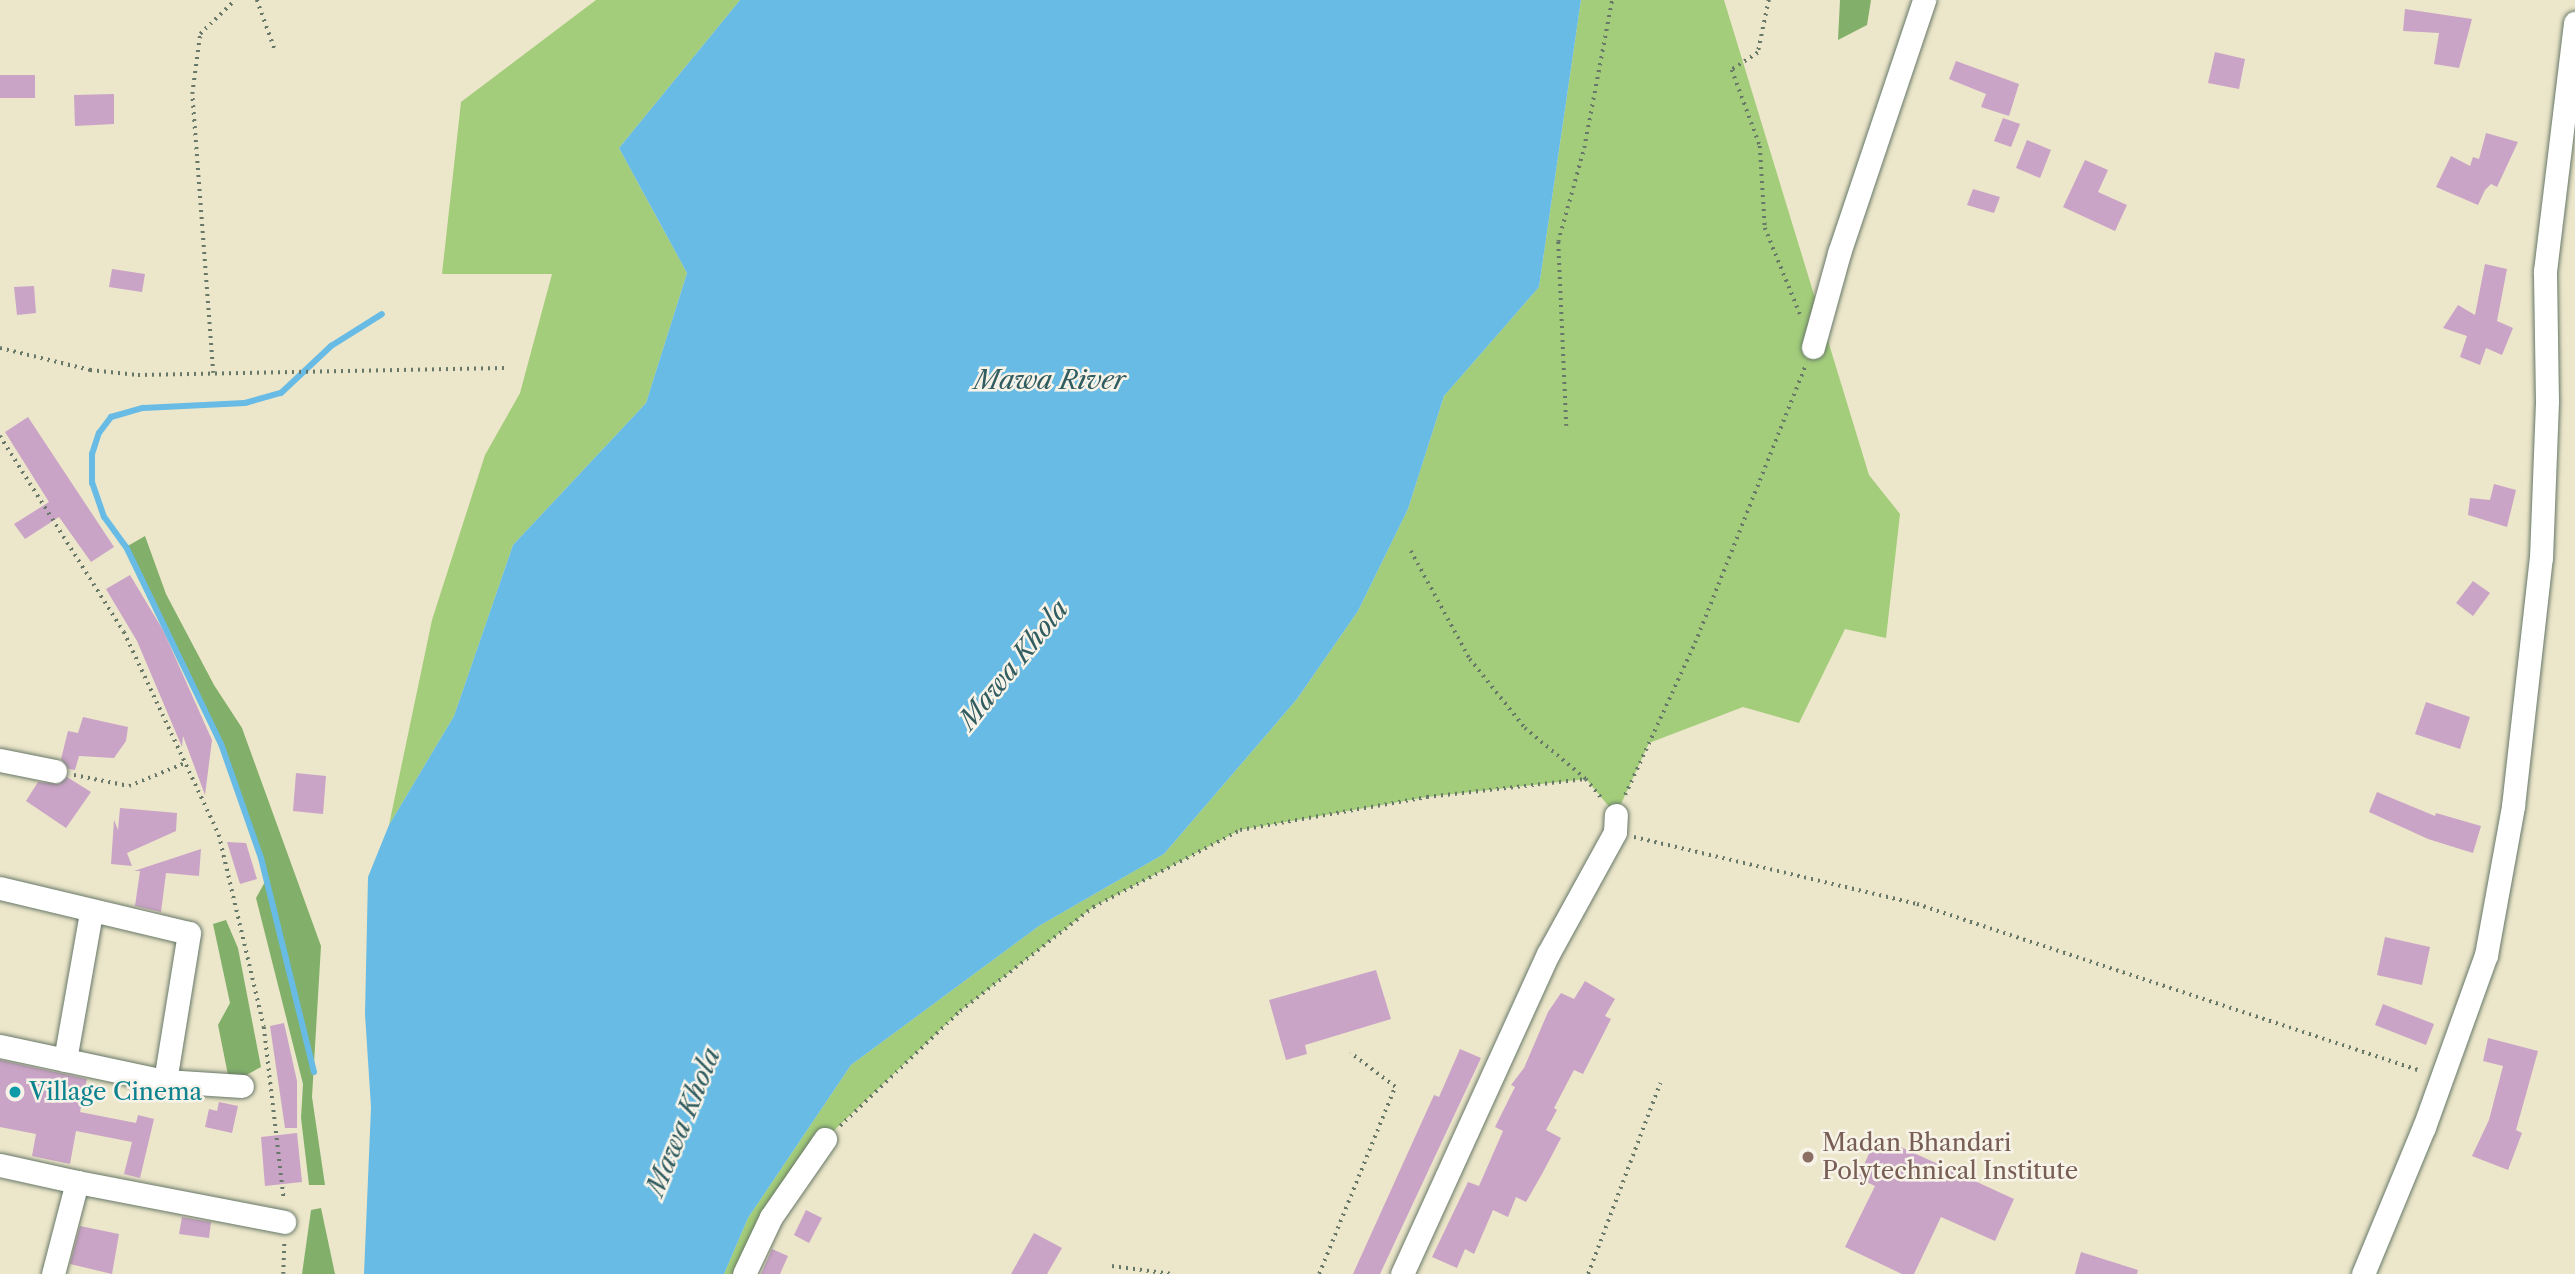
<!DOCTYPE html>
<html>
<head>
<meta charset="utf-8">
<style>
  body { margin:0 }
  #map { position:relative; width:2575px; height:1274px; overflow:hidden; background:#ece6ca; font-family:"Libre Caslon Text",serif }
  div>[style] { position:absolute }
  .green>* { inset:0; background:#a3cd7a }
  .forest>* { inset:0; background:#82b06a }
  .water>* { inset:0; background:#68bbe4 }
  .stream>* { height:6px; margin:-3px; padding:0 3px; transform-origin:3px; border-radius:3px; background:#68bbe4 }
  .building>* { inset:0; background:#caa4c6 }
  .path>* { height:3.5px; margin-top:-1.75px; transform-origin:0; background:repeating-linear-gradient(90deg,#677868 0 2px,transparent 0 7px) }
  .roads { filter:drop-shadow(0 0 2px #677868) drop-shadow(0 0 2px #677868) }
  .street>* { height:23px; margin:-11.5px; padding:0 11.5px; transform-origin:11.5px; border-radius:11.5px; background:#fff }
  .dots>* { width:19px; height:19px; translate:-50% -50%; box-sizing:border-box; border:4px solid #f7f3e8; border-radius:50% }
  span { translate:-50% -50%; white-space:nowrap; text-align:center; line-height:1.15; -webkit-text-stroke:5px #f7f3e8; paint-order:stroke }
  .culture-label { font-size:24px; color:#0d838f }
  .left { translate:0 -50%; text-align:left }
  .education-label { font-size:24px; color:#785e54 }
  .water-label { font-size:26px; color:#315c60; font-style:italic }
</style>
</head>
<body>
<div id="map">
  <div class="green">
    <div style="clip-path:polygon(596px 0,740px 0,619px 148px,687px 273px,646px 403px,513px 545px,454px 716px,389px 825px,432px 620px,485px 455px,520px 393px,552px 274px,442px 274px,461px 102px)"></div>
    <div style="clip-path:polygon(1581px 0,1724px 0,1869px 475px,1900px 514px,1886px 638px,1845px 629px,1799px 723px,1743px 707px,1649px 743px,1616px 815px,1586px 779px,1427px 797px,1240px 830px,1093px 907px,960px 1011px,825px 1139px,744px 1274px,724px 1274px,748px 1218px,851px 1065px,1039px 926px,1164px 854px,1297px 699px,1358px 611px,1408px 509px,1444px 396px,1539px 287px)"></div>
  </div>
  <div class="forest">
    <div style="clip-path:polygon(1840px 0,1871px 0,1867px 25px,1838px 40px)"></div>
    <div style="clip-path:polygon(145px 536px,166px 594px,214px 685px,242px 728px,321px 946px,312px 1097px,325px 1185px,309px 1185px,301px 1118px,303px 1084px,256px 898px,266px 880px,261px 858px,221px 744px,126px 547px)"></div>
    <div style="clip-path:polygon(226px 920px,238px 948px,261px 1067px,241px 1078px,228px 1075px,218px 1025px,230px 1003px,213px 924px)"></div>
    <div style="clip-path:polygon(321px 1208px,335px 1274px,302px 1274px,311px 1210px)"></div>
  </div>
  <div class="water">
    <div style="clip-path:polygon(740px 0,1581px 0,1539px 287px,1444px 396px,1408px 509px,1358px 611px,1297px 699px,1164px 854px,1039px 926px,851px 1065px,748px 1218px,724px 1274px,364px 1274px,371px 1107px,365px 1014px,368px 877px,389px 825px,454px 716px,513px 545px,646px 403px,687px 273px,619px 148px)"></div>
  </div>
  <div class="stream">
    <div style="left:314px;top:1072px;width:220px;rotate:-103.9deg"></div>
    <div style="left:261px;top:858px;width:121px;rotate:-109.3deg"></div>
    <div style="left:221px;top:744px;width:219px;rotate:-115.7deg"></div>
    <div style="left:126px;top:547px;width:37px;rotate:-126deg"></div>
    <div style="left:104px;top:517px;width:36px;rotate:-109deg"></div>
    <div style="left:92px;top:483px;width:29px;rotate:-90deg"></div>
    <div style="left:92px;top:454px;width:22px;rotate:-72deg"></div>
    <div style="left:99px;top:433px;width:20px;rotate:-53deg"></div>
    <div style="left:111px;top:417px;width:33px;rotate:-16deg"></div>
    <div style="left:143px;top:408px;width:102px;rotate:-2.8deg"></div>
    <div style="left:245px;top:403px;width:37px;rotate:-16deg"></div>
    <div style="left:281px;top:393px;width:69px;rotate:-43.2deg"></div>
    <div style="left:331px;top:346px;width:60px;rotate:-32.1deg"></div>
  </div>
  <div class="building">
    <div style="clip-path:polygon(2405px 9px,2472px 19px,2459px 68px,2434px 64px,2439px 33px,2403px 31px)"></div>
    <div style="clip-path:polygon(2215px 52px,2245px 59px,2239px 89px,2208px 83px)"></div>
    <div style="clip-path:polygon(1956px 61px,2019px 84px,2009px 116px,1981px 107px,1986px 94px,1949px 79px)"></div>
    <div style="clip-path:polygon(0 75px,35px 75px,35px 98px,0 98px)"></div>
    <div style="clip-path:polygon(114px 94px,114px 124px,75px 126px,74px 95px)"></div>
    <div style="clip-path:polygon(2003px 118px,2020px 124px,2011px 147px,1994px 141px)"></div>
    <div style="clip-path:polygon(2486px 133px,2518px 142px,2497px 187px,2491px 184px,2485px 190px,2478px 205px,2436px 187px,2451px 156px,2470px 166px,2473px 157px,2479px 159px)"></div>
    <div style="clip-path:polygon(2027px 140px,2051px 150px,2040px 178px,2016px 168px)"></div>
    <div style="clip-path:polygon(2085px 160px,2108px 170px,2098px 192px,2127px 205px,2115px 231px,2063px 207px)"></div>
    <div style="clip-path:polygon(1973px 189px,2000px 197px,1994px 213px,1967px 205px)"></div>
    <div style="clip-path:polygon(2485px 264px,2507px 269px,2497px 321px,2513px 328px,2502px 355px,2486px 348px,2480px 365px,2460px 357px,2467px 336px,2443px 328px,2458px 305px,2475px 315px)"></div>
    <div style="clip-path:polygon(112px 269px,145px 274px,142px 292px,109px 287px)"></div>
    <div style="clip-path:polygon(34px 286px,36px 313px,17px 315px,14px 287px)"></div>
    <div style="clip-path:polygon(28px 417px,114px 547px,91px 562px,59px 517px,25px 539px,14px 524px,49px 502px,5px 432px)"></div>
    <div style="clip-path:polygon(2494px 484px,2516px 490px,2507px 527px,2468px 515px,2470px 498px,2490px 500px)"></div>
    <div style="clip-path:polygon(130px 575px,163px 630px,212px 740px,205px 795px,183px 736px,182px 747px,137px 641px,106px 589px)"></div>
    <div style="clip-path:polygon(2473px 581px,2490px 593px,2473px 616px,2456px 603px)"></div>
    <div style="clip-path:polygon(2426px 702px,2470px 717px,2460px 749px,2415px 734px)"></div>
    <div style="clip-path:polygon(83px 717px,128px 727px,126px 741px,114px 758px,79px 756px,75px 770px,69px 769px,61px 759px,68px 731px,78px 733px)"></div>
    <div style="clip-path:polygon(296px 773px,326px 776px,323px 814px,293px 811px)"></div>
    <div style="clip-path:polygon(67px 777px,91px 792px,66px 828px,26px 801px,38px 782px,59px 784px)"></div>
    <div style="clip-path:polygon(2377px 792px,2435px 816px,2436px 813px,2481px 826px,2473px 853px,2428px 839px,2369px 812px)"></div>
    <div style="clip-path:polygon(120px 808px,177px 813px,176px 831px,127px 853px,132px 866px,111px 864px,114px 820px,118px 830px)"></div>
    <div style="clip-path:polygon(227px 842px,246px 843px,257px 879px,240px 884px)"></div>
    <div style="clip-path:polygon(201px 849px,199px 876px,166px 873px,161px 912px,135px 906px,140px 871px,134px 871px)"></div>
    <div style="clip-path:polygon(2385px 937px,2430px 947px,2422px 985px,2377px 975px)"></div>
    <div style="clip-path:polygon(1376px 970px,1391px 1019px,1305px 1045px,1307px 1054px,1286px 1060px,1269px 1000px)"></div>
    <div style="clip-path:polygon(1585px 981px,1615px 999px,1605px 1016px,1611px 1019px,1583px 1074px,1574px 1070px,1554px 1108px,1557px 1110px,1546px 1130px,1561px 1138px,1542px 1174px,1526px 1202px,1516px 1197px,1508px 1217px,1493px 1210px,1474px 1254px,1465px 1249px,1457px 1268px,1432px 1257px,1468px 1182px,1479px 1186px,1503px 1131px,1495px 1127px,1515px 1087px,1511px 1085px,1524px 1068px,1548px 1012px,1561px 993px,1574px 999px)"></div>
    <div style="clip-path:polygon(2383px 1004px,2434px 1024px,2426px 1045px,2375px 1025px)"></div>
    <div style="clip-path:polygon(284px 1023px,297px 1081px,297px 1128px,285px 1128px,270px 1026px)"></div>
    <div style="clip-path:polygon(2488px 1038px,2538px 1051px,2516px 1130px,2522px 1133px,2508px 1170px,2472px 1156px,2489px 1120px,2503px 1066px,2483px 1061px)"></div>
    <div style="clip-path:polygon(1460px 1049px,1481px 1058px,1380px 1274px,1353px 1274px,1434px 1095px,1439px 1097px)"></div>
    <div style="clip-path:polygon(0 1060px,87px 1079px,80px 1112px,136px 1123px,138px 1115px,154px 1119px,140px 1178px,124px 1174px,132px 1142px,76px 1131px,70px 1164px,32px 1156px,36px 1134px,0 1127px)"></div>
    <div style="clip-path:polygon(219px 1102px,238px 1106px,232px 1133px,205px 1127px,209px 1109px,217px 1111px)"></div>
    <div style="clip-path:polygon(297px 1133px,302px 1182px,265px 1186px,261px 1137px)"></div>
    <div style="clip-path:polygon(1877px 1136px,2014px 1199px,1995px 1241px,1941px 1217px,1914px 1274px,1902px 1274px,1845px 1247px,1875px 1186px,1858px 1178px)"></div>
    <div style="clip-path:polygon(806px 1210px,822px 1218px,809px 1243px,794px 1235px)"></div>
    <div style="clip-path:polygon(182px 1217px,211px 1222px,209px 1238px,179px 1234px)"></div>
    <div style="clip-path:polygon(80px 1226px,119px 1234px,112px 1274px,70px 1264px)"></div>
    <div style="clip-path:polygon(1034px 1233px,1062px 1248px,1047px 1274px,1011px 1274px)"></div>
    <div style="clip-path:polygon(772px 1249px,788px 1256px,780px 1274px,761px 1274px)"></div>
    <div style="clip-path:polygon(2081px 1252px,2138px 1270px,2137px 1274px,2075px 1274px)"></div>
  </div>
  <div class="path">
    <div style="left:257px;top:0;width:53px;rotate:70.2deg"></div>
    <div style="left:1769px;top:0;width:54px;rotate:101.7deg"></div>
    <div style="left:1758px;top:53px;width:31px;rotate:147deg"></div>
    <div style="left:1732px;top:70px;width:81px;rotate:69.8deg"></div>
    <div style="left:1760px;top:146px;width:82px;rotate:86.5deg"></div>
    <div style="left:1765px;top:228px;width:93px;rotate:67.9deg"></div>
    <div style="left:0;top:348px;width:93px;rotate:13.7deg"></div>
    <div style="left:90px;top:370px;width:48px;rotate:5.9deg"></div>
    <div style="left:138px;top:375px;width:366px;rotate:-1.1deg"></div>
    <div style="left:213px;top:373px;width:280px;rotate:-94.3deg"></div>
    <div style="left:192px;top:94px;width:61px;rotate:-82.4deg"></div>
    <div style="left:200px;top:34px;width:49px;rotate:-44.2deg"></div>
    <div style="left:1566px;top:426px;width:184px;rotate:-92.5deg"></div>
    <div style="left:1558px;top:242px;width:98px;rotate:-74.5deg"></div>
    <div style="left:1584px;top:148px;width:151px;rotate:-79.3deg"></div>
    <div style="left:0;top:436px;width:232px;rotate:57.7deg"></div>
    <div style="left:124px;top:632px;width:224px;rotate:64.9deg"></div>
    <div style="left:219px;top:835px;width:197px;rotate:76.8deg"></div>
    <div style="left:264px;top:1027px;width:174px;rotate:83.4deg"></div>
    <div style="left:1411px;top:551px;width:123px;rotate:61.4deg"></div>
    <div style="left:1470px;top:659px;width:88px;rotate:51.4deg"></div>
    <div style="left:1525px;top:728px;width:80px;rotate:39.9deg"></div>
    <div style="left:1586px;top:779px;width:26px;rotate:51deg"></div>
    <div style="left:74px;top:775px;width:56px;rotate:11.3deg"></div>
    <div style="left:129px;top:786px;width:61px;rotate:-22.3deg"></div>
    <div style="left:1625px;top:795px;width:167px;rotate:-65.3deg"></div>
    <div style="left:1695px;top:643px;width:298px;rotate:-68.3deg"></div>
    <div style="left:1634px;top:837px;width:291px;rotate:13.3deg"></div>
    <div style="left:1917px;top:904px;width:531px;rotate:18.33deg"></div>
    <div style="left:840px;top:1126px;width:166px;rotate:-43.8deg"></div>
    <div style="left:960px;top:1011px;width:169px;rotate:-38deg"></div>
    <div style="left:1093px;top:907px;width:166px;rotate:-27.6deg"></div>
    <div style="left:1240px;top:830px;width:190px;rotate:-10deg"></div>
    <div style="left:1427px;top:797px;width:159px;rotate:-6.5deg"></div>
    <div style="left:1112px;top:1266px;width:61px;rotate:7.6deg"></div>
    <div style="left:283px;top:1274px;width:31px;rotate:-88deg"></div>
    <div style="left:1319px;top:1274px;width:202px;rotate:-67.9deg"></div>
    <div style="left:1395px;top:1087px;width:56px;rotate:-142.9deg"></div>
    <div style="left:1588px;top:1274px;width:204px;rotate:-69.3deg"></div>
  </div>
  <div class="roads">
    <div class="street">
      <div style="left:1813px;top:347px;width:98px;rotate:-74.5deg"></div>
      <div style="left:1839px;top:253px;width:267px;rotate:-71.4deg"></div>
      <div style="left:0;top:760px;width:56px;rotate:11.3deg"></div>
      <div style="left:0;top:888px;width:194px;rotate:13.4deg"></div>
      <div style="left:189px;top:933px;width:150px;rotate:99.2deg"></div>
      <div style="left:0;top:1046px;width:169px;rotate:12deg"></div>
      <div style="left:165px;top:1081px;width:77px;rotate:3.7deg"></div>
      <div style="left:65px;top:1060px;width:149px;rotate:-80deg"></div>
      <div style="left:0;top:1165px;width:79px;rotate:12.4deg"></div>
      <div style="left:77px;top:1182px;width:95px;rotate:104.6deg"></div>
      <div style="left:77px;top:1182px;width:211px;rotate:10.9deg"></div>
      <div style="left:744px;top:1274px;width:63px;rotate:-64.7deg"></div>
      <div style="left:771px;top:1217px;width:95px;rotate:-55.3deg"></div>
      <div style="left:1402px;top:1274px;width:352px;rotate:-65.5deg"></div>
      <div style="left:1548px;top:954px;width:139px;rotate:-61.2deg"></div>
      <div style="left:1615px;top:832px;width:17px;rotate:-87deg"></div>
      <div style="left:2363px;top:1274px;width:159px;rotate:-67.5deg"></div>
      <div style="left:2424px;top:1127px;width:183px;rotate:-70.2deg"></div>
      <div style="left:2486px;top:955px;width:151px;rotate:-79.7deg"></div>
      <div style="left:2513px;top:806px;width:250px;rotate:-83.6deg"></div>
      <div style="left:2541px;top:558px;width:157px;rotate:-87.8deg"></div>
      <div style="left:2547px;top:401px;width:130px;rotate:-90.9deg"></div>
      <div style="left:2545px;top:271px;width:250px;rotate:-83.1deg"></div>
    </div>
  </div>
  <div class="dots">
    <div style="left:15px;top:1092px;background:#0f9aa8"></div>
    <div style="left:1808px;top:1157px;background:#8d6e63"></div>
  </div>
  <div class="culture-label">
    <span class="left" style="left:29px;top:1092px">Village Cinema</span>
  </div>
  <div class="education-label">
    <span class="left" style="left:1822px;top:1157px">Madan Bhandari<br>Polytechnical Institute</span>
  </div>
  <div class="water-label">
    <span style="left:1050px;top:381px">Mawa River</span>
    <span style="left:1014px;top:665px;rotate:-51deg">Mawa Khola</span>
    <span style="left:684px;top:1122px;rotate:-68deg">Mawa Khola</span>
  </div>
</div>
</body>
</html>
